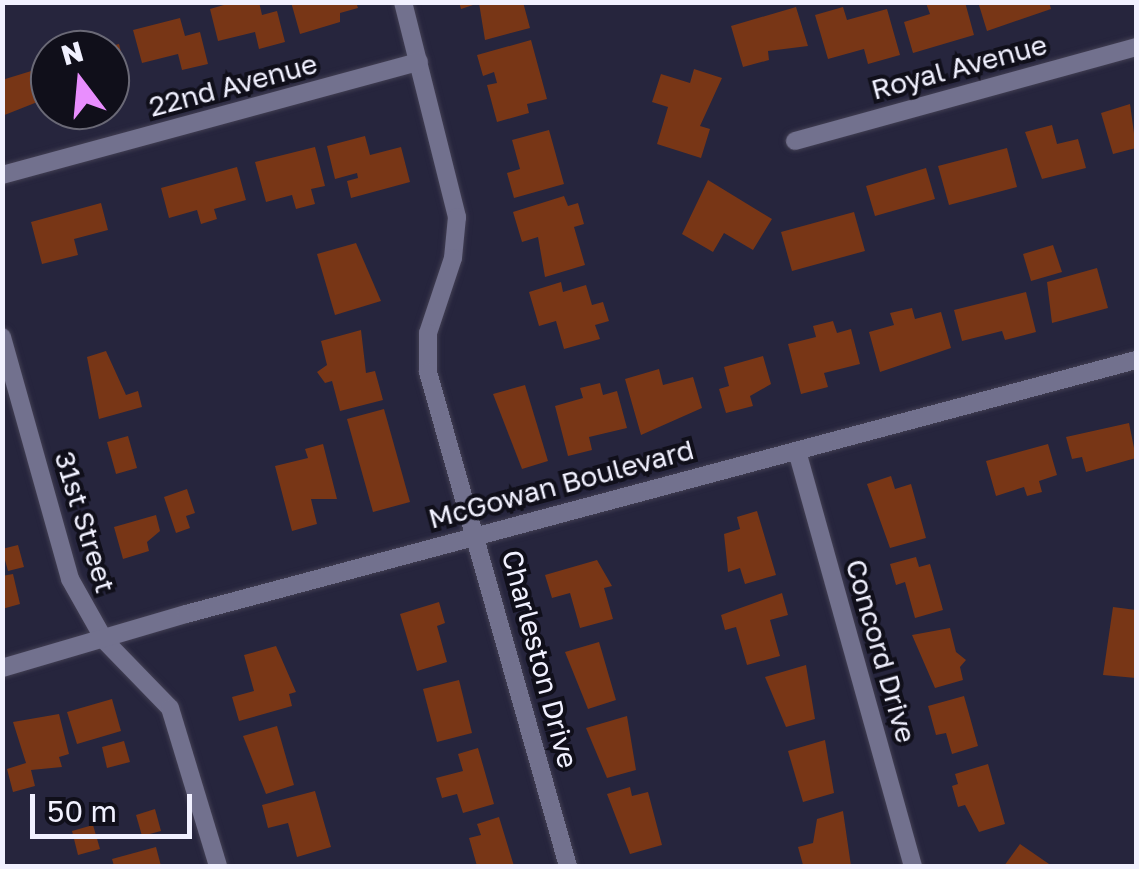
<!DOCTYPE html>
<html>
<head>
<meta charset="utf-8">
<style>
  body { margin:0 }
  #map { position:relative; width:1139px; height:869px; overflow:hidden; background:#26253d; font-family:"Golos Text",sans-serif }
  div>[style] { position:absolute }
  .building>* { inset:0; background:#783616 }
  .roads { filter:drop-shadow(0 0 2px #423f53) drop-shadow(0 0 2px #423f53) }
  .minor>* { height:18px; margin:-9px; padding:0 9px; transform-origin:9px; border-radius:9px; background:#72718e }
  span { translate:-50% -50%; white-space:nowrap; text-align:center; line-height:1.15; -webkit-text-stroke:8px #100f1a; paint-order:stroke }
  .street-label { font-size:28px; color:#f1f1ff }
  .frame { position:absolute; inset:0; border:5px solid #f1f1ff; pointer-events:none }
  .north { position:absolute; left:30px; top:30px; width:100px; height:100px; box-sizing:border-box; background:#100f1a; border:2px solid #6a6976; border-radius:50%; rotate:344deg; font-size:28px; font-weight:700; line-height:40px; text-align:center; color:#f1f1ff }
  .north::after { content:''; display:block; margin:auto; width:35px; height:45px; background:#e98efe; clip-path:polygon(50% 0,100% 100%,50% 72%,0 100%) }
  .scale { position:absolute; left:30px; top:794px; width:162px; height:45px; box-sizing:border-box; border:5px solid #f1f1ff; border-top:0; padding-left:12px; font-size:30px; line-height:35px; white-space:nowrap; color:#f1f1ff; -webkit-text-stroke:8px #100f1a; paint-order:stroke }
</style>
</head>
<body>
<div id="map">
  <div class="building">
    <div style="clip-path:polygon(234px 2px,259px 2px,262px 15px,277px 11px,285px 42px,259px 49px,255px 32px,218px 41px,210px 9px)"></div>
    <div style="clip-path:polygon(291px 2px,356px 2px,358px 8px,340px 13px,340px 22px,300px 34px)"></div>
    <div style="clip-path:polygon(459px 2px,523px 2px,530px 28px,485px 40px,479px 3px,461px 9px)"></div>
    <div style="clip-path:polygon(945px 2px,965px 2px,974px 35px,913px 53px,904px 22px,930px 14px,926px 3px)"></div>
    <div style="clip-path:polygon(978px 2px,1049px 2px,1051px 9px,987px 31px)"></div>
    <div style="clip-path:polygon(796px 7px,808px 46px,768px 51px,769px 60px,743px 67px,731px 26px)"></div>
    <div style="clip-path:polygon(843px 7px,847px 20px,887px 9px,900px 55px,868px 64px,864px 49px,828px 59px,815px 15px)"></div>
    <div style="clip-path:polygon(180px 18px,185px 36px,200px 32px,208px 64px,182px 70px,178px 54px,142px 63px,133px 30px)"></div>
    <div style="clip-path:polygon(531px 40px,547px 99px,527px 104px,529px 113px,497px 122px,487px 85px,497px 83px,494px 72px,483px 76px,477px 55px)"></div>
    <div style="clip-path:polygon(119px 44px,129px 84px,110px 89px,110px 50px,100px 49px)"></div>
    <div style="clip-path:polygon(41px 68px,50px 97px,2px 116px,2px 80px)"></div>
    <div style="clip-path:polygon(694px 69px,722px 78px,700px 126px,710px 129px,701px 158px,657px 144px,668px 107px,652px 102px,661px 74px,690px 83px)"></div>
    <div style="clip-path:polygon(1130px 104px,1136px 148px,1113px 154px,1101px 113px)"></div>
    <div style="clip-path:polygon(1052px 125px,1057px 144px,1078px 139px,1086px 168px,1042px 179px,1025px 132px)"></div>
    <div style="clip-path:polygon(549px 130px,564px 184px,514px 198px,507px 173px,520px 169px,512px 140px)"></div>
    <div style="clip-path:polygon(365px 136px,370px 155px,401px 147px,410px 182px,351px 198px,347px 181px,358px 178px,357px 173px,335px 179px,327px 146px)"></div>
    <div style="clip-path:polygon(315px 147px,325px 186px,311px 189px,315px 204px,296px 209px,292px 195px,266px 202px,255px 162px)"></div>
    <div style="clip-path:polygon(1007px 148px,1017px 187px,949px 205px,938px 166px)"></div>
    <div style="clip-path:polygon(237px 167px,246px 200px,214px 209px,217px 219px,201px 224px,197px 210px,169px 218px,161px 188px)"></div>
    <div style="clip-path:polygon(926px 168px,935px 199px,875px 216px,866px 186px)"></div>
    <div style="clip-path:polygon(708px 180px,772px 219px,753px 250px,724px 233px,713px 252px,682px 234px)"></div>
    <div style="clip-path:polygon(564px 196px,568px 206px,578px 203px,584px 224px,574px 227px,585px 265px,545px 277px,538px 237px,522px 242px,513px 212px)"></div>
    <div style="clip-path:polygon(101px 203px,108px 230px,74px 239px,78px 255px,42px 264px,31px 222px)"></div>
    <div style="clip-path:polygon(854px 212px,865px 251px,792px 271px,781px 232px)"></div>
    <div style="clip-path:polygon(356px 243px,381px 301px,335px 315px,317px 254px)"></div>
    <div style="clip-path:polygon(1053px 245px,1062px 272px,1031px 281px,1023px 254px)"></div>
    <div style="clip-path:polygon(1097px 268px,1108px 308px,1052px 323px,1047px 282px)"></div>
    <div style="clip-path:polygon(561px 282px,563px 292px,586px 285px,592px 305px,603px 302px,609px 321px,595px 325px,600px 339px,564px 349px,556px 321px,539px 326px,529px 292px)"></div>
    <div style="clip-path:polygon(1026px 292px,1036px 332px,1005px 340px,1002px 331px,962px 341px,954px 310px)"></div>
    <div style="clip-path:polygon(912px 308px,915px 319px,941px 312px,951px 348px,880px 372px,869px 332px,894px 325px,890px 313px)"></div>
    <div style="clip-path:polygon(833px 321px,837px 333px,851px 329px,860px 364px,824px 373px,828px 387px,801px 394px,788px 344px,816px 337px,813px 326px)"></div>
    <div style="clip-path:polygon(361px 330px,366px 373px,375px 371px,383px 400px,340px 411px,332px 381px,325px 383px,317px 372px,327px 365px,321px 341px)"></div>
    <div style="clip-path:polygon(106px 351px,126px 395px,138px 391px,142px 407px,99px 419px,87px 357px)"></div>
    <div style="clip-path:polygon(763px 356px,771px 384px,750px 396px,753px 406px,726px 413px,719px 389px,729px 386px,724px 367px)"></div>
    <div style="clip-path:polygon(659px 369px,663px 385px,693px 377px,702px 408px,641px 435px,625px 379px)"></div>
    <div style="clip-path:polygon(600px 383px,603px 395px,617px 391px,627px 428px,589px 437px,592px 450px,568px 456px,555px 406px,583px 398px,580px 388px)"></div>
    <div style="clip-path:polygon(525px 385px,548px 461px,522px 469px,493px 394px)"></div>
    <div style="clip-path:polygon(384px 409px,410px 502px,373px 512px,347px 419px)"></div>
    <div style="clip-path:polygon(1129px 423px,1136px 458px,1086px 472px,1082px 457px,1072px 459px,1066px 437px)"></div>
    <div style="clip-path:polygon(128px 436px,137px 468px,116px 474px,107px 442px)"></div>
    <div style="clip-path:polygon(323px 444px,337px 499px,311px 499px,317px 524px,292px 531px,275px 466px,308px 458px,305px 449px)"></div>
    <div style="clip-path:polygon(1048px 444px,1057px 475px,1039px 481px,1042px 492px,1027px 496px,1024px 487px,996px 496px,986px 461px)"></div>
    <div style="clip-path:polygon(891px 476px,895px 489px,911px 484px,926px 538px,890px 548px,867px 484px)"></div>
    <div style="clip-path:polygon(187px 489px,195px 513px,186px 516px,190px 528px,176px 533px,164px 497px)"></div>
    <div style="clip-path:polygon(757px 511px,776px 575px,745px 584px,740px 568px,728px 572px,724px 534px,740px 529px,737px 517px)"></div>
    <div style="clip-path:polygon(156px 515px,160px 531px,147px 542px,149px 551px,123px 559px,114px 527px)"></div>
    <div style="clip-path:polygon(18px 545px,24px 567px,8px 571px,2px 549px)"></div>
    <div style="clip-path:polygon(916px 557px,919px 567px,930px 564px,943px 610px,915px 618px,905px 582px,896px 585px,890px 564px)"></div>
    <div style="clip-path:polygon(597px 560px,612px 586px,604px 588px,613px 619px,580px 628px,570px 593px,552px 598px,545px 575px)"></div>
    <div style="clip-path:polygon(13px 574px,20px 604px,2px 609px,2px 576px)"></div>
    <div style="clip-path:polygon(782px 593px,788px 615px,770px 620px,780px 656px,747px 665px,736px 627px,725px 630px,721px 615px)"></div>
    <div style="clip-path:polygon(439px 602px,445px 623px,437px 626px,447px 662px,417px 671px,400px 614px)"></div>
    <div style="clip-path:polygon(1113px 607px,1136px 610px,1136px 678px,1103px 675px)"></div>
    <div style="clip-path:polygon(950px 628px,956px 652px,966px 660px,960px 667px,963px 680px,935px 688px,912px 635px)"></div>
    <div style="clip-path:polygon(599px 642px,616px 700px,588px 709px,565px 652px)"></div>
    <div style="clip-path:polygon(276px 646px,296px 692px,289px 694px,292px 706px,239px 721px,232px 697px,254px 691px,244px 655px)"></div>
    <div style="clip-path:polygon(806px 665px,815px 719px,786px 727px,765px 677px)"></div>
    <div style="clip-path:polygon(459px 680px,472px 733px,437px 742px,423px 689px)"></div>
    <div style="clip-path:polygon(964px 696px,978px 746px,952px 754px,946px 733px,936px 735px,928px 706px)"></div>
    <div style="clip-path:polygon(112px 699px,121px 731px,77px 744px,67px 712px)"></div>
    <div style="clip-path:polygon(59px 714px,69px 754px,59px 757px,62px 767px,31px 770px,35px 786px,13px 792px,7px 769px,26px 763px,13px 722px)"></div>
    <div style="clip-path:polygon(627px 716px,636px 770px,607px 778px,586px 728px)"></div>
    <div style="clip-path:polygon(277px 726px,294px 785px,266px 794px,243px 736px)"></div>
    <div style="clip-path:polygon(825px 740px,834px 793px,803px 802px,788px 751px)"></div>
    <div style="clip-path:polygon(124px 741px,130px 762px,107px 768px,102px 747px)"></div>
    <div style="clip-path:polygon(478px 748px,494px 804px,463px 813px,457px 794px,442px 798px,436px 778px,463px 771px,458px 754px)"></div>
    <div style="clip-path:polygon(988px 764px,1005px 824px,979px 832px,965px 805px,958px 807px,952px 786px,958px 784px,955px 774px)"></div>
    <div style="clip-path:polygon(630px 787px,632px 796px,648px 792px,662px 845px,630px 854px,607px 794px)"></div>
    <div style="clip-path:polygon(315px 791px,331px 847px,297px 857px,288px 823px,268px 828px,262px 805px)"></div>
    <div style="clip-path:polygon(155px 809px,161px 831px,142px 836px,136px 815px)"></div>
    <div style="clip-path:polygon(843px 811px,851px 866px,803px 865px,798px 847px,813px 843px,817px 819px)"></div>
    <div style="clip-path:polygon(499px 817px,514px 866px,477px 866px,469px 838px,481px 835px,477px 824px)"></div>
    <div style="clip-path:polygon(93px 825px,100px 849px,78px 855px,72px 831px)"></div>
    <div style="clip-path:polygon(1020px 844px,1049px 864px,1048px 866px,1004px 866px)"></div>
    <div style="clip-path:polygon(156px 847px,161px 866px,114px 866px,112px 859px)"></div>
  </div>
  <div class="roads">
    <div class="minor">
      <div style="left:403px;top:2px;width:222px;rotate:75.9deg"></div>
      <div style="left:457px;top:217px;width:41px;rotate:95.6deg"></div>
      <div style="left:453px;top:258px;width:79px;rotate:108.4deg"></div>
      <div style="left:428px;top:333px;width:39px;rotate:90deg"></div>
      <div style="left:428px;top:372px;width:513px;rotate:74.18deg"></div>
      <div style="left:795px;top:141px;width:354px;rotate:-15.4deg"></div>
      <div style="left:2px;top:175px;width:432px;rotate:-15.2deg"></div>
      <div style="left:2px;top:337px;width:251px;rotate:74.3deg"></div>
      <div style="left:70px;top:579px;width:71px;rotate:60.6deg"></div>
      <div style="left:105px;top:641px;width:93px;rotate:45.9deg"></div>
      <div style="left:170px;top:708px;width:165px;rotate:73.1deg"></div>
      <div style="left:797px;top:451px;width:431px;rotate:74.4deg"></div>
      <div style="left:2px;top:668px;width:192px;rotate:-16.4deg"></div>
      <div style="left:186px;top:614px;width:983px;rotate:-14.97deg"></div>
    </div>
  </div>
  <div class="street-label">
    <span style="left:959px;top:67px;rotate:-15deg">Royal Avenue</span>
    <span style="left:233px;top:85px;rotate:-15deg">22nd Avenue</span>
    <span style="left:561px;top:484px;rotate:-15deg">McGowan Boulevard</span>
    <span style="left:85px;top:522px;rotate:73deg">31st Street</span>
    <span style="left:881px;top:651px;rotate:74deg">Concord Drive</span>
    <span style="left:540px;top:659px;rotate:75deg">Charleston Drive</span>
  </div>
  <div class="frame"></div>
  <div class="north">N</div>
  <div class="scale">50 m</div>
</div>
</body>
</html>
